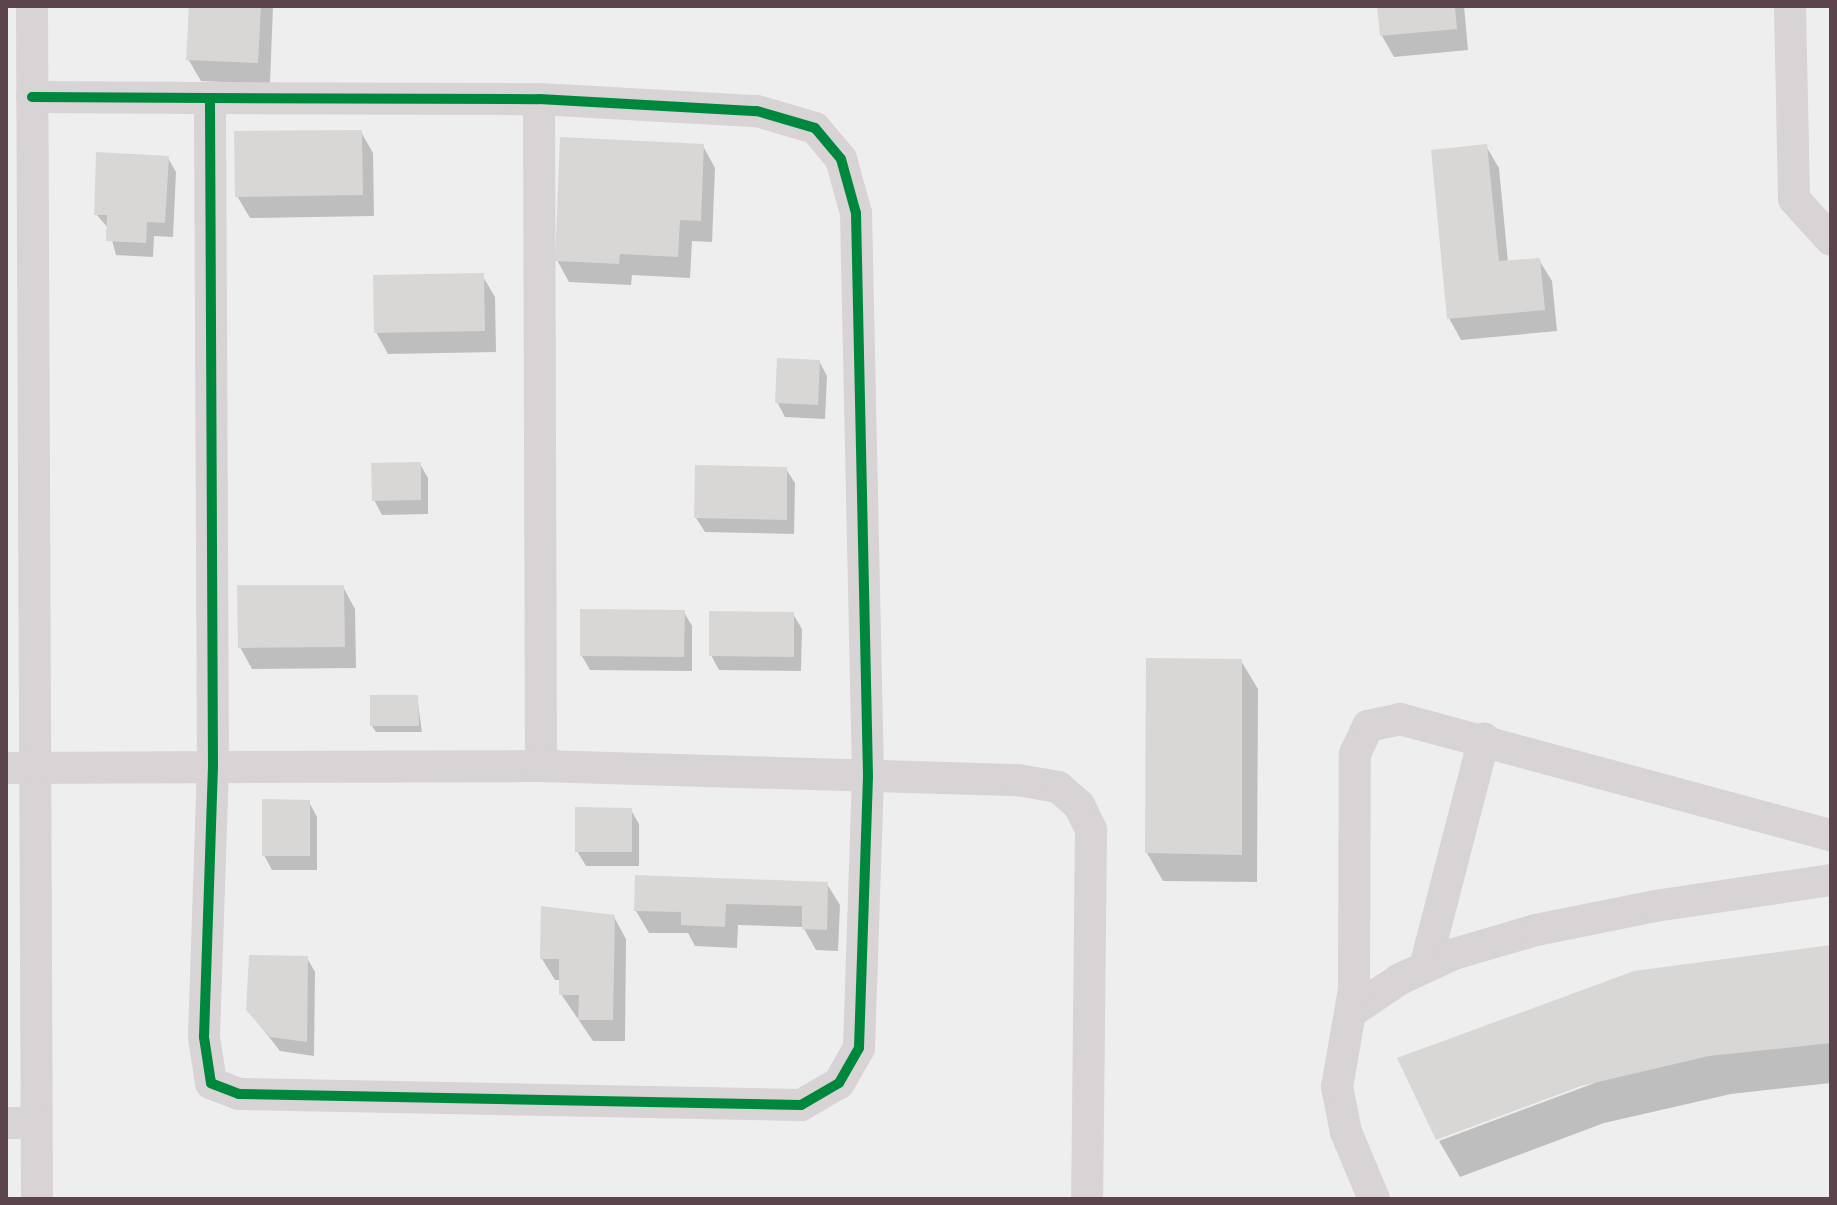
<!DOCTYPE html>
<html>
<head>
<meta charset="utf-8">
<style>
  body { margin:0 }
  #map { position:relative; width:1837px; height:1205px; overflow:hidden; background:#edeeed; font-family:Cabin,sans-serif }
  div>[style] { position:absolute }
  .shadow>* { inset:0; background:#0003 }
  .building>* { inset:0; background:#d9d6d6 }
  .minor>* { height:32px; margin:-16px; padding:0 16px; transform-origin:16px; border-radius:16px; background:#d8d3d4 }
  .cycleway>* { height:10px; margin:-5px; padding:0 5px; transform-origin:5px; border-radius:5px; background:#00873e }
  span { translate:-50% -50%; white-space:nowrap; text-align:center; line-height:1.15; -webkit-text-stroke:6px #fff; paint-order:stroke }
  .frame { position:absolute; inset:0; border:8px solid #5b444c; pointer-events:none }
</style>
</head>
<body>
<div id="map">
  <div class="shadow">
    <div style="clip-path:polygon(191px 6px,273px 6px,270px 84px,201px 81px,188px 59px)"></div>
    <div style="clip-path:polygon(1379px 6px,1464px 6px,1468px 50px,1394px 57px,1382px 36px)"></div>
    <div style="clip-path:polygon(361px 132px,373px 153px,374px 216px,250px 218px,237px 196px)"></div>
    <div style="clip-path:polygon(703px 146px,715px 168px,712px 242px,692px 241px,690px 278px,632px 275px,631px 285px,569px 282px,557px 260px)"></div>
    <div style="clip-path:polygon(1486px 146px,1499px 168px,1508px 262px,1539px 260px,1552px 281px,1557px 331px,1461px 340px,1449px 318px)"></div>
    <div style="clip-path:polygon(168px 158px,176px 172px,173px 237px,154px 236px,153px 257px,116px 255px,109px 229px,96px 214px)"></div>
    <div style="clip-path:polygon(482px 275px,495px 297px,496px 352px,388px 354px,376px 332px)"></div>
    <div style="clip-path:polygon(819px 361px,827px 376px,825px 419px,785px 417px,777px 402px)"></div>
    <div style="clip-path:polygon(420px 464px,428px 478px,428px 514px,382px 515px,374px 500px)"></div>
    <div style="clip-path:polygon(786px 469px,795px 483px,794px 534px,705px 532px,696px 518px)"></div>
    <div style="clip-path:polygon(343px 587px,355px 609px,356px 668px,252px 669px,240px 647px)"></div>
    <div style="clip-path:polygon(684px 612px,692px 626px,692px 671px,590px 670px,582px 656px)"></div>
    <div style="clip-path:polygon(793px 614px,802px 629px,801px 671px,719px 670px,711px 655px)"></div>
    <div style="clip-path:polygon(1241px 661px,1258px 689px,1257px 882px,1163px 881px,1147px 853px)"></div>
    <div style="clip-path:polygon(417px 697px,422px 732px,376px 732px,372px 726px)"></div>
    <div style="clip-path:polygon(309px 802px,317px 817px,317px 870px,272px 870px,264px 855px)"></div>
    <div style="clip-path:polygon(631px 810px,639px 824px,639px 866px,586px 866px,577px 851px)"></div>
    <div style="clip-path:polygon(827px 884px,840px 905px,838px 951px,816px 950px,803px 927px,738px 925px,737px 948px,695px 946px,688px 933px,649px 933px,636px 911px)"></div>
    <div style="clip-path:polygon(614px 917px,626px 939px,625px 1041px,593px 1041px,561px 994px,561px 980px,555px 980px,542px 959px)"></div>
    <div style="clip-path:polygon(1831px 948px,1831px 1083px,1731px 1094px,1604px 1123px,1460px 1177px,1439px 1141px,1592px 1084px)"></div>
    <div style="clip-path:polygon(307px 958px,315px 972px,314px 1056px,280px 1051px,248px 1010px)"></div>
  </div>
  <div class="building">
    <div style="clip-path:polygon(189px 6px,261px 6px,258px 63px,186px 60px)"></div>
    <div style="clip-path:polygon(1377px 6px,1455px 6px,1457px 29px,1380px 36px)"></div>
    <div style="clip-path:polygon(362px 130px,363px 195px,235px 197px,234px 131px)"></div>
    <div style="clip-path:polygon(560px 137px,704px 144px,701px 221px,680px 220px,678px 257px,620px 254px,619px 264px,555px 261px)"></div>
    <div style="clip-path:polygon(1487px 144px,1499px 261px,1540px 258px,1545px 310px,1447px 319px,1431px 150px)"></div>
    <div style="clip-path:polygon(96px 152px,169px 156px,165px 223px,147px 222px,146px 243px,106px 241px,107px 215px,94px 215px)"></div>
    <div style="clip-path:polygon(484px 273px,485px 331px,374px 333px,373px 275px)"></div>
    <div style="clip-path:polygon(777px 358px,820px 360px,818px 405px,775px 403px)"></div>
    <div style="clip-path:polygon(421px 462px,421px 500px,372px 501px,371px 463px)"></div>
    <div style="clip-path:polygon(695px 465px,787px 467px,787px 520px,694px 518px)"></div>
    <div style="clip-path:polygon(237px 585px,344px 585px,345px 647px,238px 648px)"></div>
    <div style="clip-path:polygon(580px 609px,685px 610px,684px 657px,580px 656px)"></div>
    <div style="clip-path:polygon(709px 611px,794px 612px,794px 657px,709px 656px)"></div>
    <div style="clip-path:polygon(1146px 658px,1242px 659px,1242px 855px,1145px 853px)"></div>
    <div style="clip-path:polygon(370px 695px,418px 695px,419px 726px,370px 726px)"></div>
    <div style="clip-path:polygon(262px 799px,310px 800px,310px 856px,262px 856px)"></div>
    <div style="clip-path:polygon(575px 807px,632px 808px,632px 852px,575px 852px)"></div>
    <div style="clip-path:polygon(635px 875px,828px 882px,827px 930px,802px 929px,802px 906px,726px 904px,725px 927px,681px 925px,681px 912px,634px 911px)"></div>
    <div style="clip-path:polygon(541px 906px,615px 915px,613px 1020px,578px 1020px,579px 995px,559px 995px,559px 959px,540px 959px)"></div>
    <div style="clip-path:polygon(1831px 945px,1831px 1043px,1709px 1056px,1581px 1086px,1436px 1140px,1397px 1058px,1634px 971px)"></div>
    <div style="clip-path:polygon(249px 955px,308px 956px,307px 1042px,270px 1037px,246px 1010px)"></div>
  </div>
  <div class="minor">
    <div style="left:32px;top:6px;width:1193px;rotate:89.76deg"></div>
    <div style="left:1790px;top:6px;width:193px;rotate:88.8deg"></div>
    <div style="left:1794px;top:199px;width:55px;rotate:47.9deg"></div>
    <div style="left:32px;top:97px;width:178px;rotate:0.3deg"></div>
    <div style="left:210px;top:98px;width:329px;rotate:0.2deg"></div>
    <div style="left:539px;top:99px;width:218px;rotate:3.2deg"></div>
    <div style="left:757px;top:111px;width:60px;rotate:16.3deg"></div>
    <div style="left:815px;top:128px;width:40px;rotate:50deg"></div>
    <div style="left:841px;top:159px;width:56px;rotate:74.5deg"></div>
    <div style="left:856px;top:213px;width:563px;rotate:88.78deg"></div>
    <div style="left:868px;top:776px;width:272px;rotate:91.9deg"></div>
    <div style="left:859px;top:1048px;width:40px;rotate:119.7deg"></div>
    <div style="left:839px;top:1083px;width:44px;rotate:149.9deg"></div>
    <div style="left:801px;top:1105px;width:562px;rotate:-178.88deg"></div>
    <div style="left:239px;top:1094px;width:30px;rotate:-159deg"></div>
    <div style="left:211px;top:1083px;width:47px;rotate:-98.7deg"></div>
    <div style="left:204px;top:1037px;width:270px;rotate:-88.1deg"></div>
    <div style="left:213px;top:767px;width:669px;rotate:-90.26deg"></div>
    <div style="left:539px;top:99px;width:667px;rotate:89.83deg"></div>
    <div style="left:6px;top:768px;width:535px;rotate:-0.21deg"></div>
    <div style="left:541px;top:766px;width:477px;rotate:1.7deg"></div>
    <div style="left:1018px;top:780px;width:41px;rotate:9.9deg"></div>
    <div style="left:1058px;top:787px;width:28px;rotate:41deg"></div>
    <div style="left:1079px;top:805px;width:28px;rotate:64deg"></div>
    <div style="left:1091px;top:830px;width:369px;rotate:90.6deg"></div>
    <div style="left:1425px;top:967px;width:236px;rotate:-75.5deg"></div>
    <div style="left:1351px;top:1012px;width:59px;rotate:-34deg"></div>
    <div style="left:1400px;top:979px;width:60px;rotate:-24.8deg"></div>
    <div style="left:1454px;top:954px;width:85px;rotate:-16.3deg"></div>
    <div style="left:1536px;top:930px;width:121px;rotate:-11.4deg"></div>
    <div style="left:1655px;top:906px;width:178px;rotate:-8.4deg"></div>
    <div style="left:6px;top:1123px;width:30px"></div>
    <div style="left:1374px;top:1199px;width:73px;rotate:-112.7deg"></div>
    <div style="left:1346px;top:1132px;width:46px;rotate:-101.3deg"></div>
    <div style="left:1337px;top:1087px;width:98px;rotate:-80.1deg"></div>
    <div style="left:1354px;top:990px;width:236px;rotate:-89.8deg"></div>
    <div style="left:1355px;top:754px;width:31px;rotate:-65deg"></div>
    <div style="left:1368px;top:726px;width:33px;rotate:-12deg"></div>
    <div style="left:1400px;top:719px;width:446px;rotate:15.1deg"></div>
  </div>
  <div class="cycleway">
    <div style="left:32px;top:97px;width:178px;rotate:0.3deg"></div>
    <div style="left:210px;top:98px;width:329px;rotate:0.2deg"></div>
    <div style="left:539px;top:99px;width:218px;rotate:3.2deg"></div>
    <div style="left:757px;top:111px;width:60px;rotate:16.3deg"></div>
    <div style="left:815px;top:128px;width:40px;rotate:50deg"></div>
    <div style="left:841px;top:159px;width:56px;rotate:74.5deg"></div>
    <div style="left:856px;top:213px;width:563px;rotate:88.78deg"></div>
    <div style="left:868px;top:776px;width:272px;rotate:91.9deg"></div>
    <div style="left:859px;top:1048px;width:40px;rotate:119.7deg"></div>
    <div style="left:839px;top:1083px;width:44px;rotate:149.9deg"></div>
    <div style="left:801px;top:1105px;width:562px;rotate:-178.88deg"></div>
    <div style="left:239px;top:1094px;width:30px;rotate:-159deg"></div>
    <div style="left:211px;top:1083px;width:47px;rotate:-98.7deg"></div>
    <div style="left:204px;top:1037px;width:270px;rotate:-88.1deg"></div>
    <div style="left:213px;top:767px;width:669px;rotate:-90.26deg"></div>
  </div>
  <div class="frame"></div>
</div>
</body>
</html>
